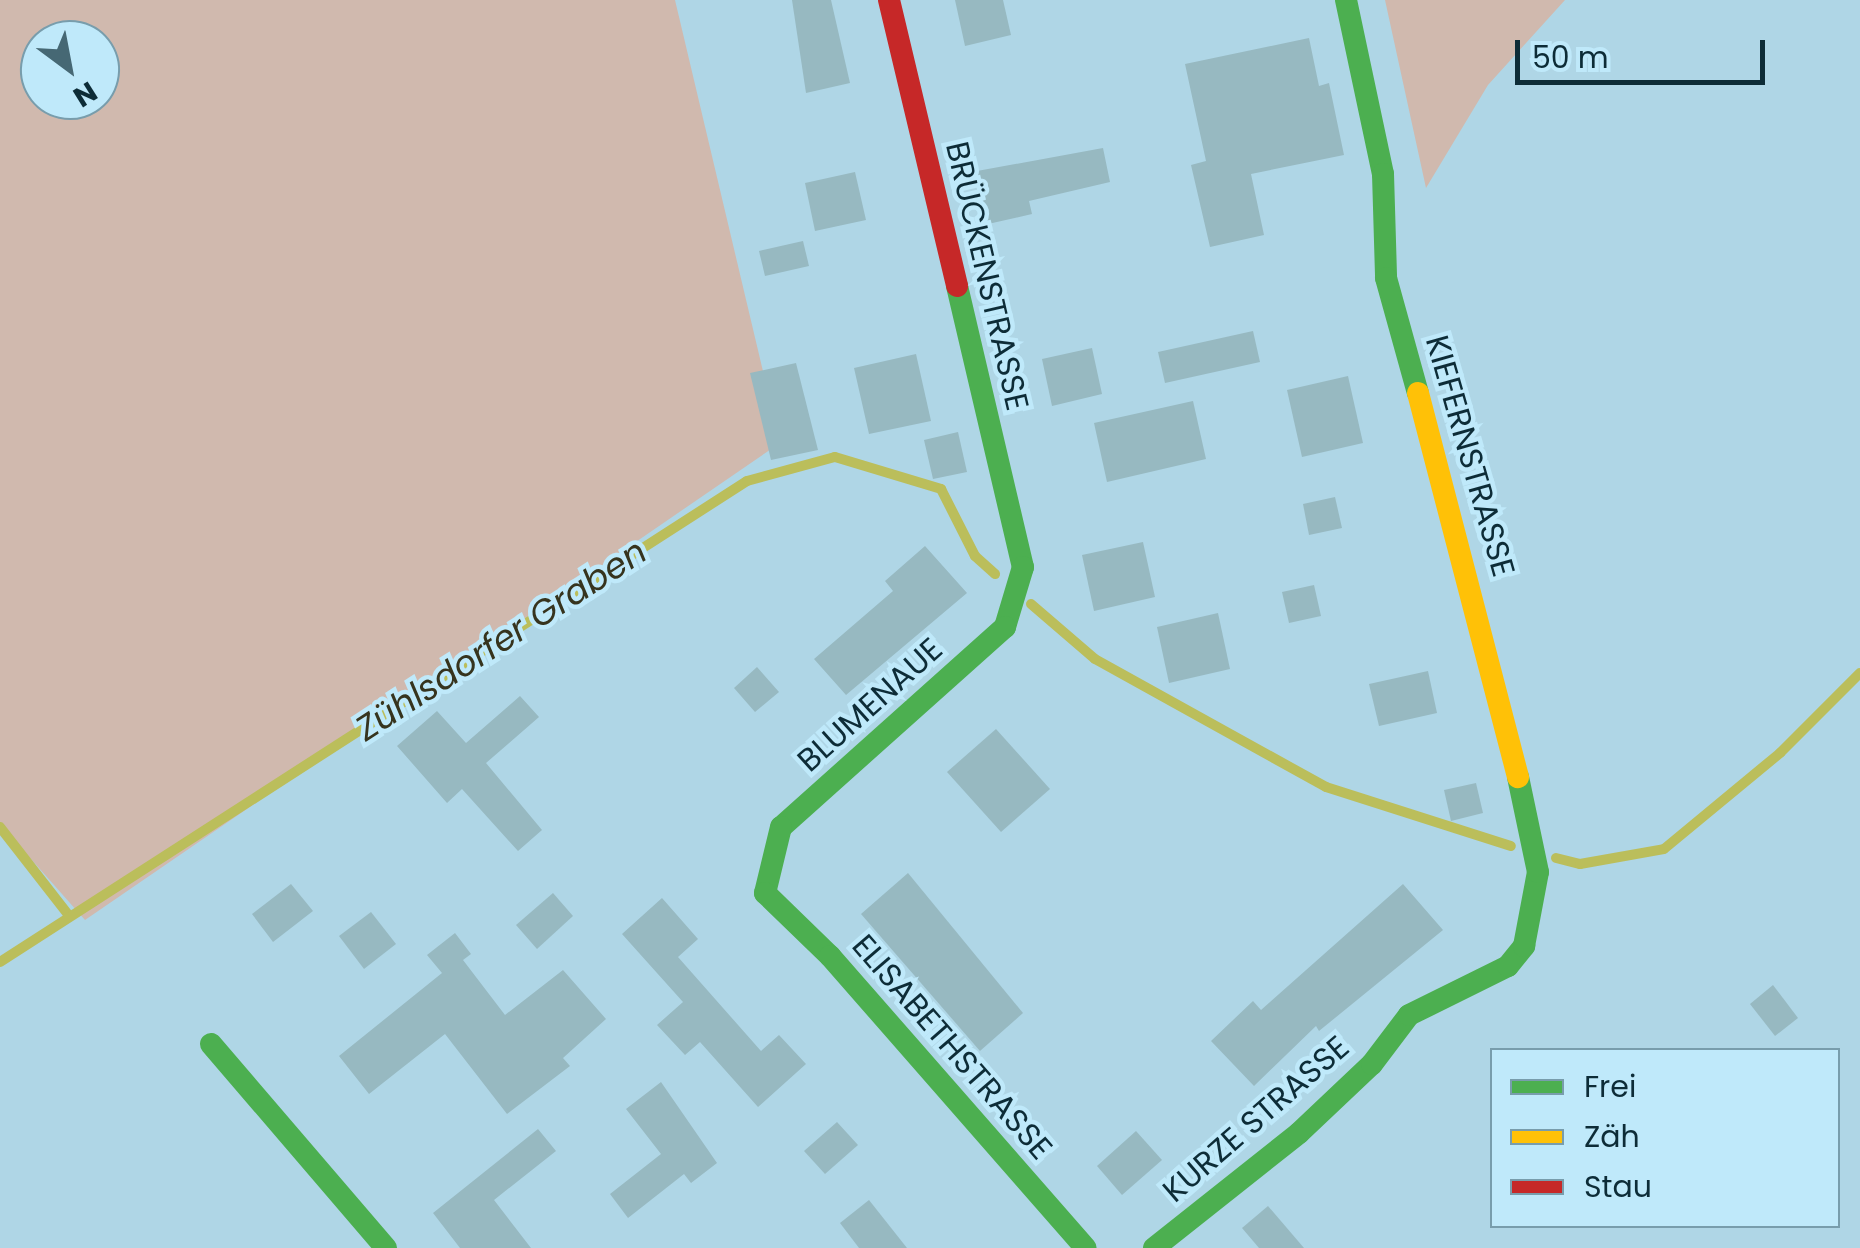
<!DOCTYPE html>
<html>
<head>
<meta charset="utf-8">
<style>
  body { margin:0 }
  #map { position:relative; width:1860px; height:1248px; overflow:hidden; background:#afd6e6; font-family:Poppins,sans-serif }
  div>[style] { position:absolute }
  .green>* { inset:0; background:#d0b9ae }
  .stream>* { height:10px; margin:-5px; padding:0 5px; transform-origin:5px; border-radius:5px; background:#bbbe5b }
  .building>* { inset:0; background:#97b9c1 }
  .fast>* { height:22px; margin:-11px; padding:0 11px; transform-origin:11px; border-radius:11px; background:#4caf50 }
  .slow>* { height:22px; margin:-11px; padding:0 11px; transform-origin:11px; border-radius:11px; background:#ffc107 }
  .jam>* { height:22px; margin:-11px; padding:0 11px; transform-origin:11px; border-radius:11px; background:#c62828 }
  span { translate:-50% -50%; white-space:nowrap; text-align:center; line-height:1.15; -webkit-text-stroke:9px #bfe9fa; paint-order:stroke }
  .street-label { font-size:32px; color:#0d2c37 }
  .water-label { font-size:35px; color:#36341e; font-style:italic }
  .legend { position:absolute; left:1490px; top:1048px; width:350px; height:180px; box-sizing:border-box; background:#bfe9fa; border:2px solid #789dac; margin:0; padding:12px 18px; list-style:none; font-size:30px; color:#0d2c37 }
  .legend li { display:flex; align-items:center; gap:20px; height:50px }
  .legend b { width:50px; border:2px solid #789dac }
  .north { position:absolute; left:20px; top:20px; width:100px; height:100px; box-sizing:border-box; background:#bfe9fa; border:2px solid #789dac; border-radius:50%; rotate:148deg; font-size:28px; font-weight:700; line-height:40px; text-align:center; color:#0d2c37 }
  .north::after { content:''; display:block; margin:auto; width:35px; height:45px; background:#466874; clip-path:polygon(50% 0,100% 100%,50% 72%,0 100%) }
  .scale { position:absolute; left:1515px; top:40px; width:250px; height:45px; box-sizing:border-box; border:5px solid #0d2c37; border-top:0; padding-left:12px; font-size:30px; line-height:35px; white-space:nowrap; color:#0d2c37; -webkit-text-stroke:8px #bfe9fa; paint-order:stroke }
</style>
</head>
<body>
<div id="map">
  <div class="green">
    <div style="clip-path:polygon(evenodd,0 0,675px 0,780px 443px,85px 920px,0 824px,0 0,40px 40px,100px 40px,100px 100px,40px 100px,40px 40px)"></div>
    <div style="clip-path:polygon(1385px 0,1565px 0,1488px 85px,1426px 188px)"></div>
  </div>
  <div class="stream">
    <div style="left:1031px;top:604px;width:84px;rotate:40.7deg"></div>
    <div style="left:1095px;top:659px;width:264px;rotate:29deg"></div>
    <div style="left:1326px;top:787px;width:194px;rotate:17.7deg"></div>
    <div style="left:0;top:827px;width:109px;rotate:52.1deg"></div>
    <div style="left:1556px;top:858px;width:25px;rotate:14deg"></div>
    <div style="left:1580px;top:864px;width:85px;rotate:-10.1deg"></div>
    <div style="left:1664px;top:849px;width:151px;rotate:-39.6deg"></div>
    <div style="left:1780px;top:753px;width:113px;rotate:-45deg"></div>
    <div style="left:0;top:962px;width:888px;rotate:-32.78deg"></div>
    <div style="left:747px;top:481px;width:91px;rotate:-15.3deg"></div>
    <div style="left:835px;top:457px;width:111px;rotate:16.8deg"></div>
    <div style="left:941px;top:489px;width:75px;rotate:63.1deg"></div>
    <div style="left:975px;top:556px;width:27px;rotate:42deg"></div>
  </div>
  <div class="building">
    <div style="clip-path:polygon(792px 0,831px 0,850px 83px,806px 93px)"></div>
    <div style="clip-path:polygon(955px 0,1003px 0,1011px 35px,965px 46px)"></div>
    <div style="clip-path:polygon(1309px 38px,1319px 86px,1329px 83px,1344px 155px,1251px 174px,1264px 235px,1210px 247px,1191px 165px,1206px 161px,1185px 64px)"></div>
    <div style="clip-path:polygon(1103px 148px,1110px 182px,1029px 201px,1032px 214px,988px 224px,977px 171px)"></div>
    <div style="clip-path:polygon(855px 172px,866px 220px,815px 231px,805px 183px)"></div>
    <div style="clip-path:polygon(803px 241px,809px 266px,765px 276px,759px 251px)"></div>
    <div style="clip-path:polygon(1253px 331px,1260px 362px,1165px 383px,1158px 352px)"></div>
    <div style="clip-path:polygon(1092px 348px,1102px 394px,1052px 406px,1042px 359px)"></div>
    <div style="clip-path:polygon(916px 354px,931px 421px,869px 434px,854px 368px)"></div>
    <div style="clip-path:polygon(796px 363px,818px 450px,771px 460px,750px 373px)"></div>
    <div style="clip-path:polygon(1348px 376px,1363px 443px,1302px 457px,1287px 390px)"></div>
    <div style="clip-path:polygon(1193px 401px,1206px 459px,1107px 482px,1094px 423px)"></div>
    <div style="clip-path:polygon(958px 432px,967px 472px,933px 479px,924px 440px)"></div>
    <div style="clip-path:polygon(1335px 497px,1342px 528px,1309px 535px,1303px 504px)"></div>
    <div style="clip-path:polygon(1143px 542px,1155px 597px,1094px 611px,1082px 555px)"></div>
    <div style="clip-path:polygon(925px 546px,967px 593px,846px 695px,814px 659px,893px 591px,885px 581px)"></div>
    <div style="clip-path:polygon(1314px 585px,1321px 616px,1289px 623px,1282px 592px)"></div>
    <div style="clip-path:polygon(1218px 613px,1230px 669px,1169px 683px,1157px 627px)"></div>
    <div style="clip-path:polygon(757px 667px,779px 692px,755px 712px,734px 688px)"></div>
    <div style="clip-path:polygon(1428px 671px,1437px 713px,1379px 726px,1369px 684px)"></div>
    <div style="clip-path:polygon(520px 696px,539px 717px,486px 763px,542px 830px,518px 851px,462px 789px,447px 803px,397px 746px,437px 711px,466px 743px)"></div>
    <div style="clip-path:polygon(996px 729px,1050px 789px,1001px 832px,947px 772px)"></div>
    <div style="clip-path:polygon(1476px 783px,1483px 813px,1451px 821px,1444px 790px)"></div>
    <div style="clip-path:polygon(908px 873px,1023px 1013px,980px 1051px,861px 914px)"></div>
    <div style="clip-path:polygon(291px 884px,313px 911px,273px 942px,252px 914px)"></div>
    <div style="clip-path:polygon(1403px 884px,1443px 930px,1319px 1031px,1316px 1026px,1254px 1086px,1211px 1041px,1253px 1001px,1261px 1010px)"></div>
    <div style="clip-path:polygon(553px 893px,573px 916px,537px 949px,516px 925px)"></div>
    <div style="clip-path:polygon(662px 898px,698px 939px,678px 957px,761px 1051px,779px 1035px,806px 1064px,758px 1107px,700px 1042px,685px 1055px,657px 1025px,683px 1002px,622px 934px)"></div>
    <div style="clip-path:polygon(371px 912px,396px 944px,364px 969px,339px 936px)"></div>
    <div style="clip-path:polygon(455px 933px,471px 954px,463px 960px,505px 1015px,563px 970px,606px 1019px,563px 1058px,570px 1066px,507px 1114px,445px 1034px,369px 1094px,339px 1056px,442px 973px,427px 955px)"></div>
    <div style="clip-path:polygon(1773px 985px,1798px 1018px,1775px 1036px,1750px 1004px)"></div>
    <div style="clip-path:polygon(661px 1082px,717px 1163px,691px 1183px,684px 1174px,628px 1218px,610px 1194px,661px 1154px,626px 1109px)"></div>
    <div style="clip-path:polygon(837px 1122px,858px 1145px,825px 1174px,804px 1151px)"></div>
    <div style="clip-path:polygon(538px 1129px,556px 1151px,494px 1200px,531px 1248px,460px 1248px,433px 1213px)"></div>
    <div style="clip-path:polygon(1136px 1131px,1162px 1160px,1122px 1195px,1097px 1166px)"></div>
    <div style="clip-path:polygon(869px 1200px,907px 1248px,859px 1248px,840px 1223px)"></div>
    <div style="clip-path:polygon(1268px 1206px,1304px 1248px,1259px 1248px,1242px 1228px)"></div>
  </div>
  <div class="fast">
    <div style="left:1346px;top:0;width:178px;rotate:78deg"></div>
    <div style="left:1383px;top:174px;width:104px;rotate:88.3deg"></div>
    <div style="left:1386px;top:278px;width:119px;rotate:74.5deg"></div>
    <div style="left:957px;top:286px;width:289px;rotate:76.8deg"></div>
    <div style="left:1023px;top:567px;width:63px;rotate:106.7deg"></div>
    <div style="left:1005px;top:627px;width:300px;rotate:138.2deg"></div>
    <div style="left:781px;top:827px;width:68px;rotate:103.6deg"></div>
    <div style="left:765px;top:893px;width:91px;rotate:44.1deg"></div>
    <div style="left:830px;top:956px;width:388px;rotate:48.8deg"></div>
    <div style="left:211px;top:1044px;width:269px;rotate:49.4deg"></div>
    <div style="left:1154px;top:1248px;width:185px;rotate:-38.4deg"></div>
    <div style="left:1299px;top:1133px;width:100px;rotate:-43.4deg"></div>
    <div style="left:1372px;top:1064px;width:61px;rotate:-52.9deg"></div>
    <div style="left:1409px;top:1015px;width:110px;rotate:-26.3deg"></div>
    <div style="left:1508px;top:966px;width:26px;rotate:-51deg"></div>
    <div style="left:1524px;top:946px;width:75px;rotate:-79.3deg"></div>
    <div style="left:1538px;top:872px;width:97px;rotate:-101.9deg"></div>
  </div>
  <div class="slow">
    <div style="left:1418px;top:393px;width:397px;rotate:75.4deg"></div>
  </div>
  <div class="jam">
    <div style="left:889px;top:0;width:294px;rotate:76.6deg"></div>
  </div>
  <div class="street-label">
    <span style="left:987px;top:276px;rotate:77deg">BRÜCKENSTRASSE</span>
    <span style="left:1470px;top:456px;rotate:74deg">KIEFERNSTRASSE</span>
    <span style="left:870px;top:705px;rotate:-42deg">BLUMENAUE</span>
    <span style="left:952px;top:1047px;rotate:49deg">ELISABETHSTRASSE</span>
    <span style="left:1256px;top:1119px;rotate:-41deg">KURZE STRASSE</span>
  </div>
  <div class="water-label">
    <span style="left:501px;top:640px;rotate:-33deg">Zühlsdorfer Graben</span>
  </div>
  <ul class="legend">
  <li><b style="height:12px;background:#4caf50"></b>Frei</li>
  <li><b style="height:12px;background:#ffc107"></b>Zäh</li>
  <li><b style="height:12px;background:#c62828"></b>Stau</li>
  </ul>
  <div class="north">N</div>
  <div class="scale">50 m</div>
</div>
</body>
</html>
